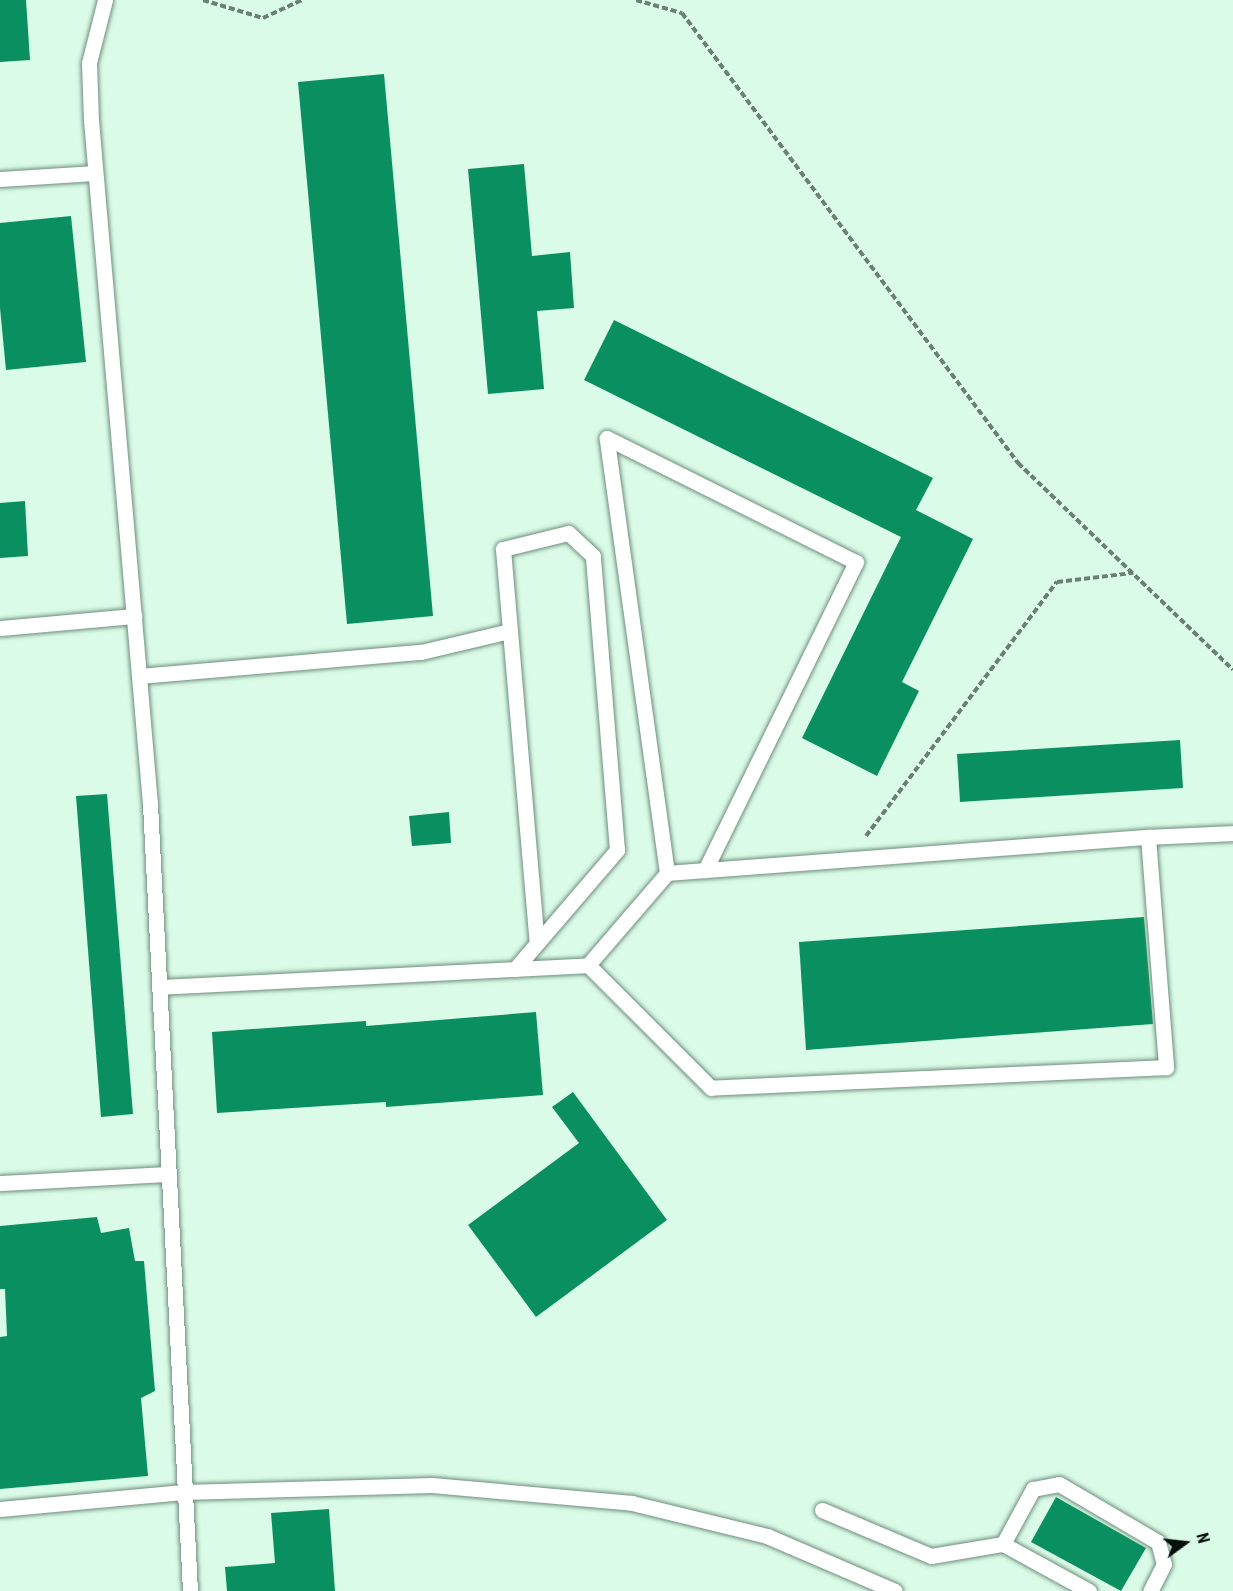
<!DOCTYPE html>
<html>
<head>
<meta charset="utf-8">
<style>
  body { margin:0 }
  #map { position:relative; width:1233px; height:1591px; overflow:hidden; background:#dafbe8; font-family:"Roboto Condensed",sans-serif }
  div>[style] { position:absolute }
  .building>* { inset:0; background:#0a9060 }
  .path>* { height:4px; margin-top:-2px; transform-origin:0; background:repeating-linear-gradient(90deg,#6a8074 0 6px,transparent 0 9px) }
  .roads { filter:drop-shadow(0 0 2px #6f8d7c) drop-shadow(0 0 2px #6f8d7c) }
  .lane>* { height:15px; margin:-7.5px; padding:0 7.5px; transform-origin:7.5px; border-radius:7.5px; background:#fff }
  span { translate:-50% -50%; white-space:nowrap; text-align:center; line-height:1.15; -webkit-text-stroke:4.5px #dafbe8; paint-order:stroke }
  .north { position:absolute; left:1155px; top:1513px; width:60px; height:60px; -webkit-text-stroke:4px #dafbe8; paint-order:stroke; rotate:75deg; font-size:16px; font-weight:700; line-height:24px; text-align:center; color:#06110b }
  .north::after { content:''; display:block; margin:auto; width:21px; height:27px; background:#06110b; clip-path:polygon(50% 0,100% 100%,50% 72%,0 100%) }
</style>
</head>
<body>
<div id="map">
  <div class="building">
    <div style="clip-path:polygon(0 0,26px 0,30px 60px,0 62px)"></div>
    <div style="clip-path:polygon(384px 74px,433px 616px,347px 624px,298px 82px)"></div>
    <div style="clip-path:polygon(524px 164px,532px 256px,570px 252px,574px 308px,537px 311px,544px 389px,488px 394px,468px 169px)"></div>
    <div style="clip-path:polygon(71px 216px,86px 362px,6px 370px,0 308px,0 223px)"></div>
    <div style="clip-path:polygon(614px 320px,933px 478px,916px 510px,973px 539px,902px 682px,919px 691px,877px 776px,802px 738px,901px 537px,584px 380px)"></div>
    <div style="clip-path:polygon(25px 501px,28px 556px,0 558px,0 503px)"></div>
    <div style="clip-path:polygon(1180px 740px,1183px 788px,960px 802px,957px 754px)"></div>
    <div style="clip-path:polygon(107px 794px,133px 1114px,101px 1117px,76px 796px)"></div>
    <div style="clip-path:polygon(449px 812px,451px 843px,412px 846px,409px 816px)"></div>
    <div style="clip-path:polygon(1144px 917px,1153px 1024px,806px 1050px,799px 942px)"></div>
    <div style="clip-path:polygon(536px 1012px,543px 1095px,386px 1107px,386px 1102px,217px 1113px,212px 1032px,366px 1021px,366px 1026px)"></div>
    <div style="clip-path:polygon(573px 1092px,667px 1220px,536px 1317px,468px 1225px,579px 1143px,552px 1107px)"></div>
    <div style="clip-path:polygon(97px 1217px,101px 1233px,129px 1228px,135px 1261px,144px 1261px,155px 1391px,141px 1398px,148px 1476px,0 1489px,0 1337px,7px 1336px,5px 1289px,0 1289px,0 1226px)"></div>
    <div style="clip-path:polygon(1056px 1497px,1146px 1548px,1121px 1591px,1031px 1542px)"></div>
    <div style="clip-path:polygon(329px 1509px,335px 1591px,227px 1591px,225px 1567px,275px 1563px,271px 1513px)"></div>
  </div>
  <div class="path">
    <div style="left:203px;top:0;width:63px;rotate:16.7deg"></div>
    <div style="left:263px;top:18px;width:43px;rotate:-24.8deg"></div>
    <div style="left:636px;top:0;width:48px;rotate:15.8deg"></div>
    <div style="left:682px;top:13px;width:562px;rotate:53.25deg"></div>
    <div style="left:1018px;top:463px;width:298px;rotate:43.9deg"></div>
    <div style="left:866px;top:836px;width:318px;rotate:-53.1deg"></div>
    <div style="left:1057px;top:582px;width:77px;rotate:-6.8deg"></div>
  </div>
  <div class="roads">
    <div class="lane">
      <div style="left:105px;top:0;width:65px;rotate:104.3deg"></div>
      <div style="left:89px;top:63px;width:57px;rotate:88deg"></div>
      <div style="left:91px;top:120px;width:687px;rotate:85.07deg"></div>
      <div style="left:150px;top:804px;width:788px;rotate:87.09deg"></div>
      <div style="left:0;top:179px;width:95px;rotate:-3.6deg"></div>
      <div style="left:0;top:628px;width:135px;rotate:-5.1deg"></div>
      <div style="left:139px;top:676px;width:283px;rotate:-4.9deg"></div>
      <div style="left:421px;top:652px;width:91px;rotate:-13.3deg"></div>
      <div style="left:1148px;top:837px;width:85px;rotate:-2.7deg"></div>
      <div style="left:667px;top:873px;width:439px;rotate:-97.9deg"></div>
      <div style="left:607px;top:438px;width:278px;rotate:26.5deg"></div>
      <div style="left:856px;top:562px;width:343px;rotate:116.1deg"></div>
      <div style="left:515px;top:969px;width:157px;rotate:-49.4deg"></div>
      <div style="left:617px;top:850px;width:295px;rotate:-94.7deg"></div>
      <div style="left:593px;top:556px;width:34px;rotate:-137deg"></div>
      <div style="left:568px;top:533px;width:67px;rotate:166.2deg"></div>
      <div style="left:503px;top:549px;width:394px;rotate:85.1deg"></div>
      <div style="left:159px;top:987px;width:430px;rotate:-2.9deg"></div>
      <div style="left:588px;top:965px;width:121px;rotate:-49.3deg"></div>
      <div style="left:667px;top:873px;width:482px;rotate:-4.3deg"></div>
      <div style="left:1148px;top:837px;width:231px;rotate:85.5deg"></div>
      <div style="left:1166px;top:1067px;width:455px;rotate:177.4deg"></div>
      <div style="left:711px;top:1088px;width:174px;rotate:-135deg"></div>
      <div style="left:0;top:1183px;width:168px;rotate:-3.1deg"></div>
      <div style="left:0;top:1509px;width:184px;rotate:-5.3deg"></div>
      <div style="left:183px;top:1492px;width:249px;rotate:-1.6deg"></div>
      <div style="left:432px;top:1485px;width:201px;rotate:5.1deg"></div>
      <div style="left:632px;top:1503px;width:139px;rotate:13.7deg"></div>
      <div style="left:767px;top:1536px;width:139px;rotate:23.3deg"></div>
      <div style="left:822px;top:1510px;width:118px;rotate:22.9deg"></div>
      <div style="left:931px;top:1556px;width:73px;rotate:-9.5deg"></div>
      <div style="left:1003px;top:1544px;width:98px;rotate:28.7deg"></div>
      <div style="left:1003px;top:1544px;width:63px;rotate:-61.4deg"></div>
      <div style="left:1033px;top:1489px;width:26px;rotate:-11deg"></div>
      <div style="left:1059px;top:1484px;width:115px;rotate:30.4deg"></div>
      <div style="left:1158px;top:1542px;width:23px;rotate:75deg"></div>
      <div style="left:1164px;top:1564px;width:30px;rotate:117deg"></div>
    </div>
  </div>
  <div class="north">N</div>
</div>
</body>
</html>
